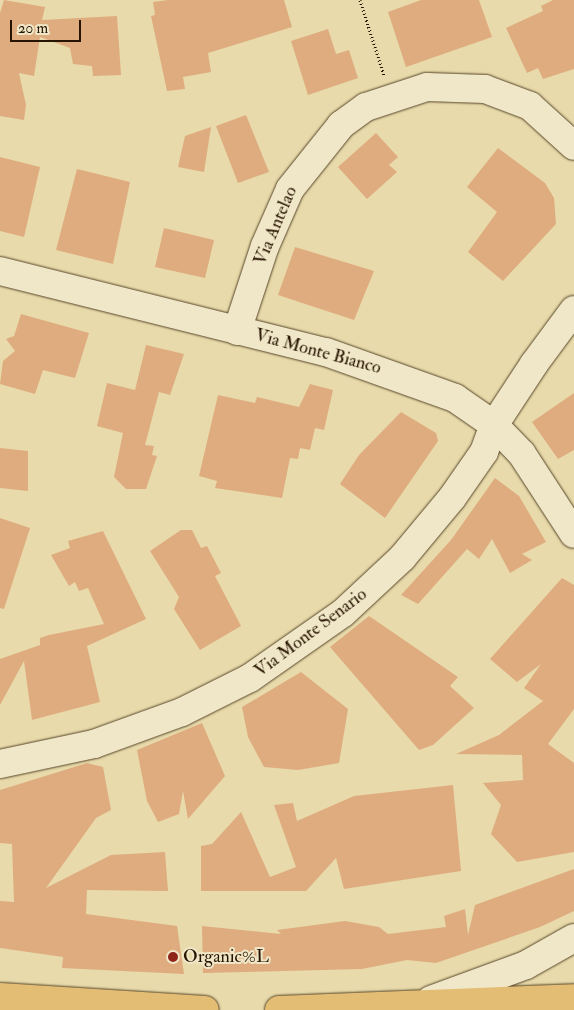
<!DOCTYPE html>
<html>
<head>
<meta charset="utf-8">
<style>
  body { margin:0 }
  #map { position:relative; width:574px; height:1010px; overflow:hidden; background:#e8daaa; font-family:"IM FELL Double Pica",serif }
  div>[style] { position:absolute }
  .building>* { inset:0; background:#dfac7f }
  .path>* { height:3px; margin-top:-1.5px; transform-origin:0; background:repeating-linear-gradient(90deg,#271400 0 1px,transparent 0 3.5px) }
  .roads { filter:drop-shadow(0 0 1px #57462a) drop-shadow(0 0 1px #57462a) }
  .street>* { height:28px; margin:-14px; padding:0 14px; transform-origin:14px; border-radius:14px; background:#f0e7c8 }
  .secondary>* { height:28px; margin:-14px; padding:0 14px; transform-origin:14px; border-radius:14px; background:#f0e7c8 }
  .primary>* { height:28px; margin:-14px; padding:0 14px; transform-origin:14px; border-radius:14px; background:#e4bd75 }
  .dots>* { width:14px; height:14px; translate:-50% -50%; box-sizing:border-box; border:2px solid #f0e7c8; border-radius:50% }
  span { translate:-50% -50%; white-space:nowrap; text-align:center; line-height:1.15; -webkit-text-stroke:4px #f0e7c8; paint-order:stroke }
  .street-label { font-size:18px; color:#271400 }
  .poi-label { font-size:18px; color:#271400 }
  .left { translate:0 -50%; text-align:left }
  .scale { position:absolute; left:10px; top:20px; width:71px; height:22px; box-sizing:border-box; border:2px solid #271400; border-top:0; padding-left:6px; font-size:15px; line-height:18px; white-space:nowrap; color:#271400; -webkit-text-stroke:4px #f0e7c8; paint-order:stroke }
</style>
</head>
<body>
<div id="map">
  <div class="building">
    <div style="clip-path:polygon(4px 0,45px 7px,42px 20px,117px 16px,121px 75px,93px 76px,92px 66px,73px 64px,70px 48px,40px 37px,34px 76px,19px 73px,26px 105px,24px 120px,0 116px,0 13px)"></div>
    <div style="clip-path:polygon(168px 0,284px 0,292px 27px,208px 53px,211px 72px,183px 77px,185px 89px,167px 91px,151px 16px,155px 15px,153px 2px)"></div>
    <div style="clip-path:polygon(421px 0,479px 0,492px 37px,406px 67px,388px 12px)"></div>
    <div style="clip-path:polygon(553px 0,574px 0,574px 69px,543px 79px,538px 68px,527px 73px,506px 28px,543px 11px,541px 6px)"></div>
    <div style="clip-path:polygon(328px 29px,336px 54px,349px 50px,358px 78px,308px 95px,291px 41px)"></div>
    <div style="clip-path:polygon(246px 115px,269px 172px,238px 183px,216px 126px)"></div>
    <div style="clip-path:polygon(211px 127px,204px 172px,178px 167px,185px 136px)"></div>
    <div style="clip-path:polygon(376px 133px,398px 157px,389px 165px,397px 172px,367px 199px,338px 167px)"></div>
    <div style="clip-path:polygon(498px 148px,545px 183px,554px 198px,556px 224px,503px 281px,468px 252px,497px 212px,467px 187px)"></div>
    <div style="clip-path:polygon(0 157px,40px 167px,24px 237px,0 231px)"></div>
    <div style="clip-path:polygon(77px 169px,130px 182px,113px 264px,56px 250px)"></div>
    <div style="clip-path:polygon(164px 228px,214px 240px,205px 278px,155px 267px)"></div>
    <div style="clip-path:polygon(295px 247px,374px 271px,354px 320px,278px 295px)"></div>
    <div style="clip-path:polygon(21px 314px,89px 333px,75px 378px,43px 370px,35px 394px,0 384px,3px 361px,15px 351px,6px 339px,14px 336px)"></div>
    <div style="clip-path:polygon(146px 345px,184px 354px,170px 395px,159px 392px,145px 445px,154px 446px,152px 455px,157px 456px,146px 489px,126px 489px,114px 477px,123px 433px,97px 426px,107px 383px,135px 390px)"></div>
    <div style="clip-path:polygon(310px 384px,333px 390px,324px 430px,315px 428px,310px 450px,300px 448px,298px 459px,290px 458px,282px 498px,215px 488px,217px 481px,199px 476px,218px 395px,255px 403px,257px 397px,299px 407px)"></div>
    <div style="clip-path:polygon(574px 393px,574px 450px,558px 459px,532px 422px)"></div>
    <div style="clip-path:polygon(401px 412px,436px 433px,438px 441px,385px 518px,340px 484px,359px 455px)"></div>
    <div style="clip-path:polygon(0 448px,28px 451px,28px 491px,0 488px)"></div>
    <div style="clip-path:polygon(495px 478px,519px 496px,546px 542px,522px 554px,532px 560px,510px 573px,492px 539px,479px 559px,467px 549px,418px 604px,401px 595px,451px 540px)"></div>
    <div style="clip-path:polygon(0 518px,30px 528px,4px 609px,0 608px)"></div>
    <div style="clip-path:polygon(181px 530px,192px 530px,201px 548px,207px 546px,221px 573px,215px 576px,241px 626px,200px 650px,174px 609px,179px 597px,150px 551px)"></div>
    <div style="clip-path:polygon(103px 531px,146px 619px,87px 646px,100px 702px,32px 720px,24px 661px,0 705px,0 659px,40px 645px,40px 638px,49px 635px,104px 624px,88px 588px,79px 591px,75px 582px,69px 586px,51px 555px,70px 548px,68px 541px)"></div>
    <div style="clip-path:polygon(562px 578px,574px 585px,574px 709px,548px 744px,574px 763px,574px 852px,517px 862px,491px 834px,501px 805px,483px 783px,523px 780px,522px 755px,456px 754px,499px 735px,543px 701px,524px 688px,541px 664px,517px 682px,490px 659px)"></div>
    <div style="clip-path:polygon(369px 616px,458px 677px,450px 686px,474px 708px,433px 745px,419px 750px,330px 647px)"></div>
    <div style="clip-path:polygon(301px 672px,348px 709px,339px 763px,298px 770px,264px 767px,248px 737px,242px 707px)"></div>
    <div style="clip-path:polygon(202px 723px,225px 776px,188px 819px,183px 791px,179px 814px,158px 822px,147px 801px,137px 750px)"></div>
    <div style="clip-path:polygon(87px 763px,103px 767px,111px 810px,96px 818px,46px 888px,111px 855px,165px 852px,168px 891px,87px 890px,86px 914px,177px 926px,184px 974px,62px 968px,63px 957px,0 948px,0 901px,14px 902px,12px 844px,0 843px,0 790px)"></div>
    <div style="clip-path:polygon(453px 785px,461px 871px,344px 889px,336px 858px,306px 891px,201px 891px,201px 846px,212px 844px,241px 812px,270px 877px,296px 867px,274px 805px,293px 803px,297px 821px,354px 796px)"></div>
    <div style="clip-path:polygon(574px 869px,574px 911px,540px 927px,436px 963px,407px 960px,362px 969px,203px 973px,202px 926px,281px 934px,277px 930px,345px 921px,379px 927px,388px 934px,446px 927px,444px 916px,465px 909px,468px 935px,475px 905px)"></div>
  </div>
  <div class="path">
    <div style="left:360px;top:0;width:79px;rotate:72.3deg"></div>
  </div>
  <div class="roads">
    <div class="street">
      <div style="left:0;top:271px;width:336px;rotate:14deg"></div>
      <div style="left:326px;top:352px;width:137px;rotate:19.6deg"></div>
      <div style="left:455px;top:398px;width:47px;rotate:34.7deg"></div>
      <div style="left:494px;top:425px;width:40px;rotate:46deg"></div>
      <div style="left:522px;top:454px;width:95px;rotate:57deg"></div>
      <div style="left:237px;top:331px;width:89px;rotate:-71.8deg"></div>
      <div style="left:265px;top:246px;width:62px;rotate:-66.3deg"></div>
      <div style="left:290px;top:189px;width:82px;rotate:-51.4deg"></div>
      <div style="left:341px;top:125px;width:31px;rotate:-36deg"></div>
      <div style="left:366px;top:107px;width:64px;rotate:-18.2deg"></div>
      <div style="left:427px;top:87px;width:58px;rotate:2deg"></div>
      <div style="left:485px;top:89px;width:48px;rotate:20.7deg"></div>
      <div style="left:530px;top:106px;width:59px;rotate:42.3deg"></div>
      <div style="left:0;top:764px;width:96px;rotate:-12deg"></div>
      <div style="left:94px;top:744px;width:94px;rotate:-20deg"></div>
      <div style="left:182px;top:712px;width:76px;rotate:-26.6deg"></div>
      <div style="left:250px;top:678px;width:113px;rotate:-35deg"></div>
      <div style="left:343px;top:613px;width:81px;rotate:-43deg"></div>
      <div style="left:402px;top:558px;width:78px;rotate:-50.2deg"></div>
      <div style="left:452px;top:498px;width:56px;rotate:-55.2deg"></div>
      <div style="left:484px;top:452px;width:29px;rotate:-70deg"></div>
      <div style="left:494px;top:425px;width:73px;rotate:-56.7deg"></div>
      <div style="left:534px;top:364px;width:67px;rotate:-53.5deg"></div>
    </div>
    <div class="secondary">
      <div style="left:431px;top:1000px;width:101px;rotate:-20.2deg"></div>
      <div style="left:526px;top:965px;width:55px;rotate:-29.4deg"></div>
    </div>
    <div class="primary">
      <div style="left:0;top:997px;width:205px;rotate:3.6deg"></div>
      <div style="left:279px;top:1010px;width:295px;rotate:-2.3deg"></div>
    </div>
  </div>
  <div class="dots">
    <div style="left:173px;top:957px;background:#8f2418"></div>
  </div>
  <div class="street-label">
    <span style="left:276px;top:226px;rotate:-67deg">Via Antelao</span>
    <span style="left:318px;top:352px;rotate:15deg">Via Monte Bianco</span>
    <span style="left:311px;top:633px;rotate:-37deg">Via Monte Senario</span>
  </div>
  <div class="poi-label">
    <span class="left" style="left:183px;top:957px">Organic%L</span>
  </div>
  <div class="scale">20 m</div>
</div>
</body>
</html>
